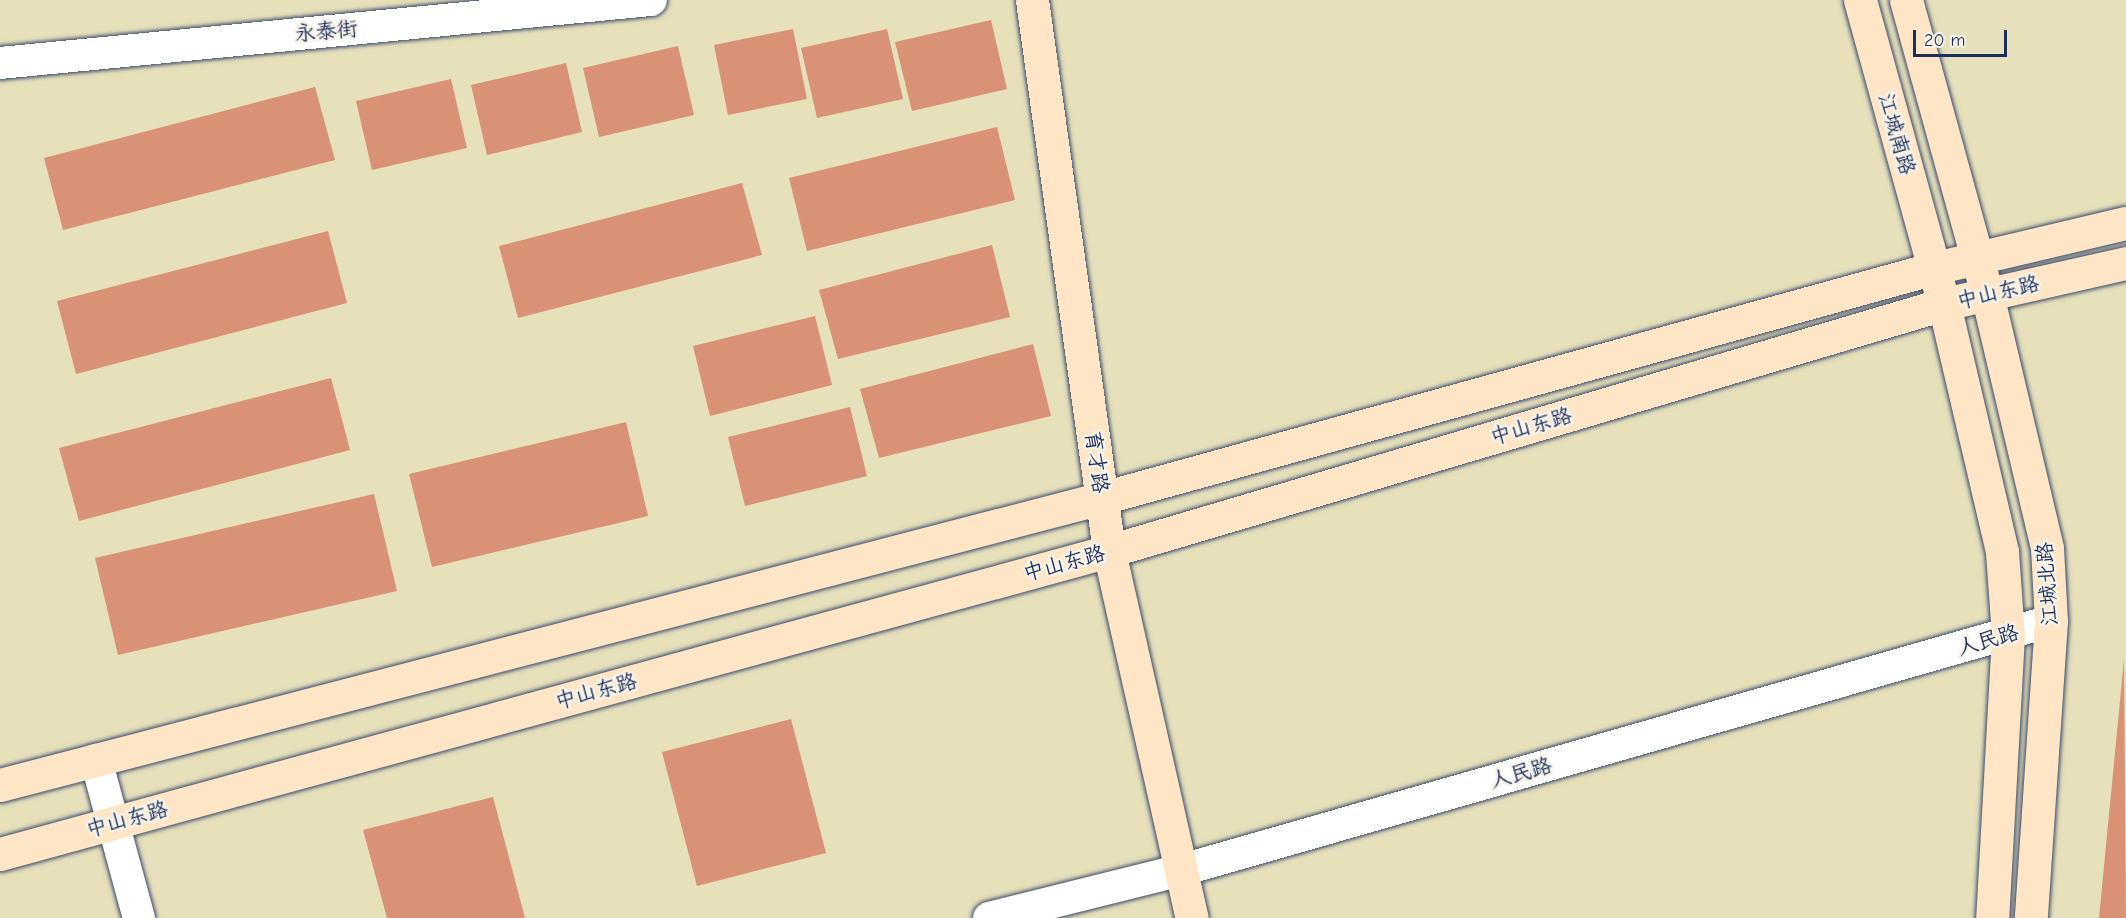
<!DOCTYPE html>
<html>
<head>
<meta charset="utf-8">
<style>
  body { margin:0 }
  #map { position:relative; width:2126px; height:918px; overflow:hidden; background:#e6e0bb; font-family:"Comic Neue","LXGW WenKai TC",sans-serif }
  div>[style] { position:absolute }
  .building>* { inset:0; background:#d99275 }
  .roads { filter:drop-shadow(0 0 2px #394a6c) drop-shadow(0 0 2px #394a6c) }
  .street>* { height:32px; margin:-16px; padding:0 16px; transform-origin:16px; border-radius:16px; background:#fff }
  .secondary>* { height:33px; margin:-16.5px; padding:0 16.5px; transform-origin:16.5px; border-radius:16.5px; background:#fde5c5 }
  span { translate:-50% -50%; white-space:nowrap; text-align:center; line-height:1.15; -webkit-text-stroke:5px #f7f3e8; paint-order:stroke }
  .street-label { font-size:21px; color:#1b2f5e }
  .scale { position:absolute; left:1913px; top:30px; width:94px; height:27px; box-sizing:border-box; border:3px solid #1b2f5e; border-top:0; padding-left:8px; font-size:18px; line-height:21px; white-space:nowrap; color:#1b2f5e; -webkit-text-stroke:4px #f7f3e8; paint-order:stroke }
</style>
</head>
<body>
<div id="map">
  <div class="building">
    <div style="clip-path:polygon(991px 20px,1007px 89px,912px 111px,895px 42px)"></div>
    <div style="clip-path:polygon(793px 29px,807px 99px,728px 115px,714px 45px)"></div>
    <div style="clip-path:polygon(887px 29px,903px 99px,817px 118px,801px 48px)"></div>
    <div style="clip-path:polygon(678px 46px,694px 115px,599px 137px,583px 68px)"></div>
    <div style="clip-path:polygon(566px 63px,582px 132px,487px 155px,471px 85px)"></div>
    <div style="clip-path:polygon(451px 79px,467px 148px,372px 170px,356px 101px)"></div>
    <div style="clip-path:polygon(315px 87px,335px 160px,63px 230px,44px 158px)"></div>
    <div style="clip-path:polygon(997px 127px,1015px 200px,807px 251px,789px 178px)"></div>
    <div style="clip-path:polygon(742px 183px,762px 255px,518px 318px,499px 246px)"></div>
    <div style="clip-path:polygon(328px 231px,347px 303px,76px 374px,57px 301px)"></div>
    <div style="clip-path:polygon(992px 245px,1010px 317px,838px 359px,819px 290px)"></div>
    <div style="clip-path:polygon(815px 316px,832px 385px,710px 416px,693px 346px)"></div>
    <div style="clip-path:polygon(1033px 344px,1051px 416px,879px 458px,860px 389px)"></div>
    <div style="clip-path:polygon(331px 378px,350px 450px,79px 521px,59px 448px)"></div>
    <div style="clip-path:polygon(850px 407px,867px 476px,745px 506px,728px 437px)"></div>
    <div style="clip-path:polygon(626px 422px,648px 516px,432px 567px,409px 474px)"></div>
    <div style="clip-path:polygon(374px 494px,397px 591px,118px 655px,95px 558px)"></div>
    <div style="clip-path:polygon(2124px 659px,2126px 918px,2099px 918px)"></div>
    <div style="clip-path:polygon(791px 719px,826px 853px,697px 886px,662px 752px)"></div>
    <div style="clip-path:polygon(493px 797px,525px 918px,387px 918px,363px 830px)"></div>
  </div>
  <div class="roads">
    <div class="street">
      <div style="left:0;top:63px;width:654px;rotate:-5.53deg"></div>
      <div style="left:96px;top:760px;width:164px;rotate:74.8deg"></div>
      <div style="left:989px;top:918px;width:199px;rotate:-14deg"></div>
      <div style="left:1182px;top:870px;width:904px;rotate:-15.99deg"></div>
    </div>
    <div class="secondary">
      <div style="left:1032px;top:0;width:556px;rotate:82.04deg"></div>
      <div style="left:1109px;top:551px;width:376px;rotate:77.3deg"></div>
      <div style="left:1860px;top:0;width:315px;rotate:74.6deg"></div>
      <div style="left:1944px;top:304px;width:255px;rotate:76.8deg"></div>
      <div style="left:2002px;top:552px;width:83px;rotate:85.9deg"></div>
      <div style="left:2008px;top:635px;width:283px;rotate:93.2deg"></div>
      <div style="left:1906px;top:0;width:305px;rotate:74.6deg"></div>
      <div style="left:1987px;top:294px;width:261px;rotate:76.7deg"></div>
      <div style="left:2047px;top:548px;width:73px;rotate:86.9deg"></div>
      <div style="left:2051px;top:621px;width:298px;rotate:93.9deg"></div>
      <div style="left:0;top:785px;width:1139px;rotate:-14.6deg"></div>
      <div style="left:1102px;top:498px;width:864px;rotate:-15.44deg"></div>
      <div style="left:1935px;top:268px;width:196px;rotate:-13.3deg"></div>
      <div style="left:0;top:854px;width:1150px;rotate:-15.28deg"></div>
      <div style="left:1109px;top:551px;width:871px;rotate:-16.48deg"></div>
      <div style="left:1944px;top:304px;width:187px;rotate:-12.7deg"></div>
    </div>
  </div>
  <div class="street-label">
    <span style="left:326px;top:31px;rotate:-5deg">永泰街</span>
    <span style="left:1897px;top:134px;rotate:74deg">江城南路</span>
    <span style="left:1998px;top:292px;rotate:-13deg">中山东路</span>
    <span style="left:1531px;top:426px;rotate:-16deg">中山东路</span>
    <span style="left:1097px;top:462px;rotate:82deg">育才路</span>
    <span style="left:1064px;top:563px;rotate:-15deg">中山东路</span>
    <span style="left:2047px;top:584px;rotate:-94deg">江城北路</span>
    <span style="left:1988px;top:640px;rotate:-16deg">人民路</span>
    <span style="left:596px;top:691px;rotate:-15deg">中山东路</span>
    <span style="left:1521px;top:773px;rotate:-16deg">人民路</span>
    <span style="left:127px;top:819px;rotate:-15deg">中山东路</span>
  </div>
  <div class="scale">20 m</div>
</div>
</body>
</html>
